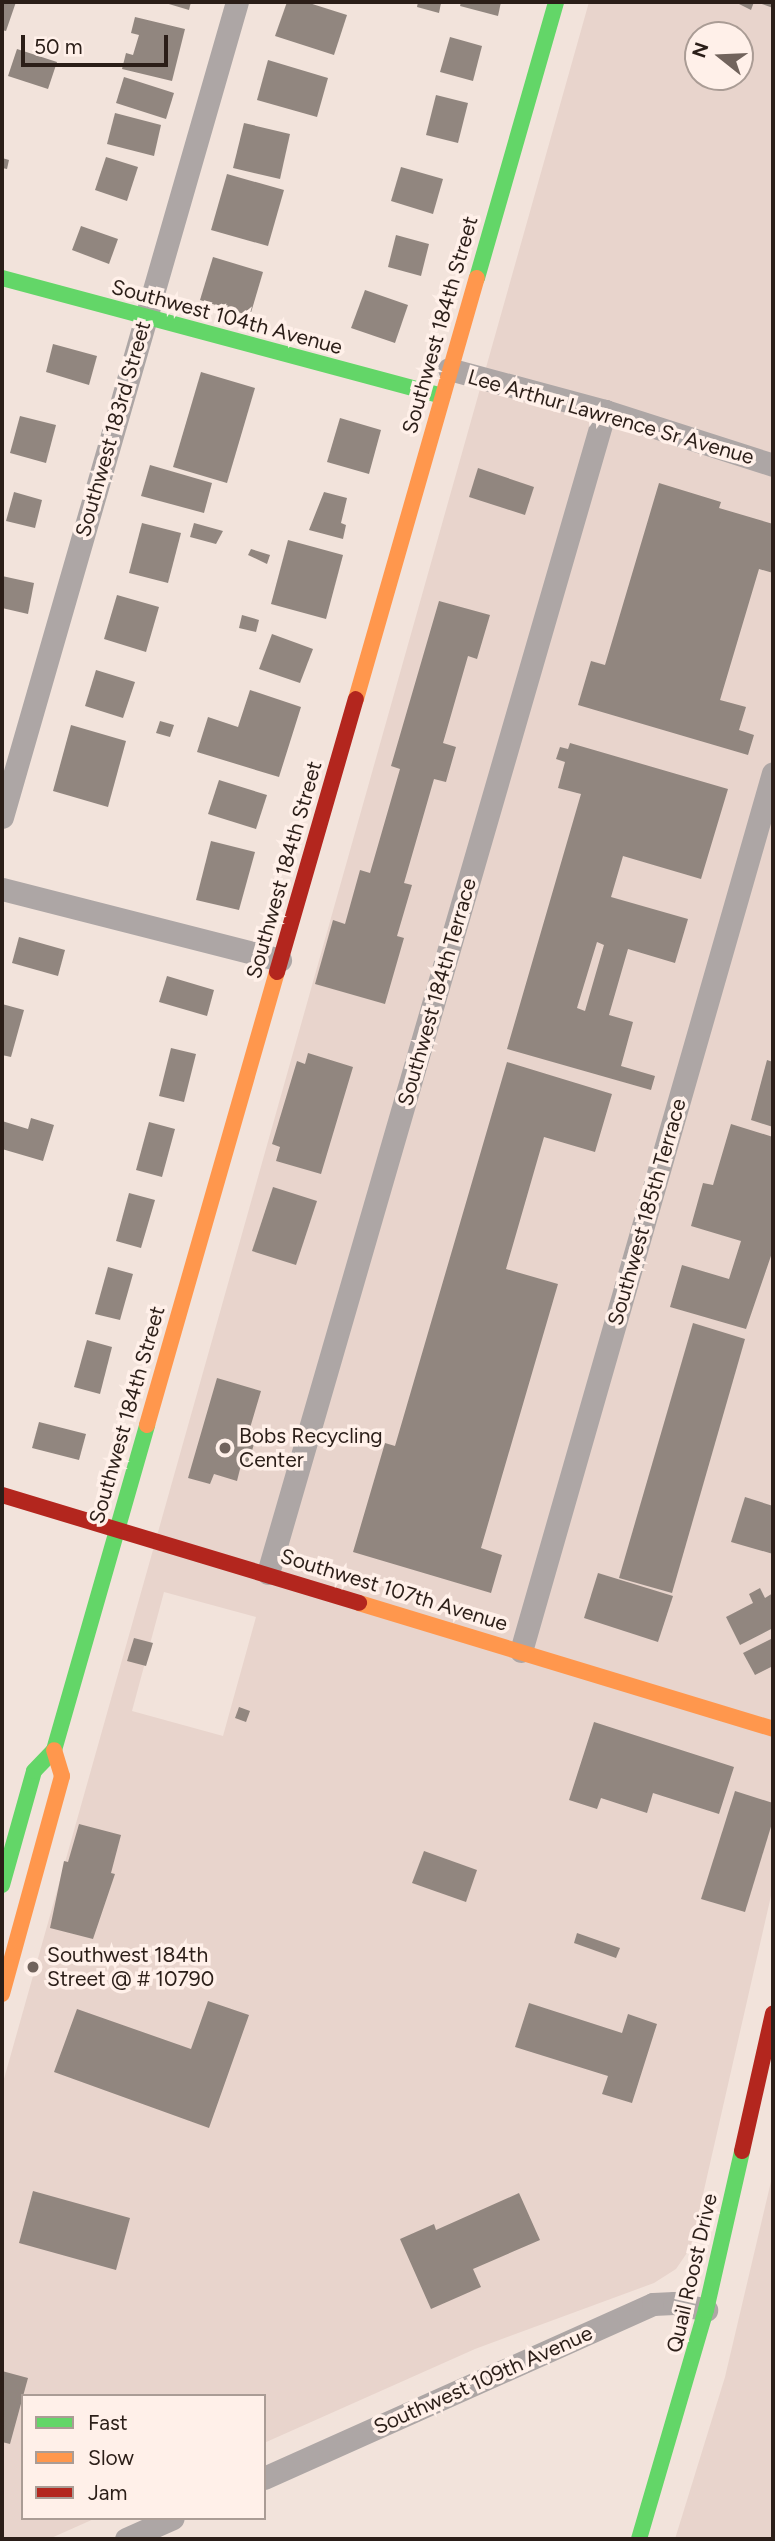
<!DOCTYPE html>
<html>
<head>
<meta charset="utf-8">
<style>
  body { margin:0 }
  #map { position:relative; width:775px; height:2541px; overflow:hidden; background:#f2e3db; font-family:Figtree,sans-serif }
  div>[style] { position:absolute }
  .commercial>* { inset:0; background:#e8d4cc }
  .building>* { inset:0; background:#91867f }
  .street>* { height:23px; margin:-11.5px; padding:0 11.5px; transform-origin:11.5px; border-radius:11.5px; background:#ada6a5 }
  .fast>* { height:16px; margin:-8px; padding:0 8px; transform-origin:8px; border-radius:8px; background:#63d668 }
  .slow>* { height:16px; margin:-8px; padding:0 8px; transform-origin:8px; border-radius:8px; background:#ff974d }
  .jam>* { height:16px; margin:-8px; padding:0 8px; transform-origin:8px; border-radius:8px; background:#b3261e }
  .dots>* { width:19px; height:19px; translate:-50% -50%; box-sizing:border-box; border:4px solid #fff0e9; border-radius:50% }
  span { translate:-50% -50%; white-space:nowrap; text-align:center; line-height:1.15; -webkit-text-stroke:7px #fff0e9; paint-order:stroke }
  .street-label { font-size:21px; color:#2b1e18 }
  .poi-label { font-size:21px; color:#2b1e18 }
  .left { translate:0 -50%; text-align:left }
  .frame { position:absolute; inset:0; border:4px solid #2b1e18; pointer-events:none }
  .legend { position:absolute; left:21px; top:2394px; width:245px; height:126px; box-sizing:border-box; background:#fff0e9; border:2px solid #aa9c95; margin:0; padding:9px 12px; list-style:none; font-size:21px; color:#2b1e18 }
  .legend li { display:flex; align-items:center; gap:14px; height:35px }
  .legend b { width:35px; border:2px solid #aa9c95 }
  .north { position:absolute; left:684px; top:21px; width:70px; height:70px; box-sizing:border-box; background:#fff0e9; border:2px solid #aa9c95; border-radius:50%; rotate:288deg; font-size:19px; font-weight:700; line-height:28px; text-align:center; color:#2b1e18 }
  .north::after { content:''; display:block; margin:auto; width:24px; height:32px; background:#71635c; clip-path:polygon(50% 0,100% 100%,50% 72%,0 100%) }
  .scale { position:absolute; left:21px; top:35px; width:147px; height:32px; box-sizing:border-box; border:4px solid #2b1e18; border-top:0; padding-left:9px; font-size:21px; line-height:24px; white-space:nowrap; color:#2b1e18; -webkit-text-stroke:5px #fff0e9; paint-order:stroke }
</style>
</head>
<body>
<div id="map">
  <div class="commercial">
    <div style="clip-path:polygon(evenodd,589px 2px,773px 2px,773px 1887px,691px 2247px,676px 2269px,654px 2283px,475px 2349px,264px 2443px,264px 2396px,23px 2396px,23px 2518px,96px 2518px,49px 2539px,2px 2539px,2px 2086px,589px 2px,698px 35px,740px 35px,740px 77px,698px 77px,698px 35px,589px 2px,164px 1592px,256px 1617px,223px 1736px,132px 1711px,164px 1592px)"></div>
    <div style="clip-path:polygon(773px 2173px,773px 2539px,675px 2539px,725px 2377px)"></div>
  </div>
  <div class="building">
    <div style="clip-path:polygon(2px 2px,16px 2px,6px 31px,2px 30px)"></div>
    <div style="clip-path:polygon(162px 2px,191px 2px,189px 10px)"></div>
    <div style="clip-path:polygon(287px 2px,306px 2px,347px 15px,334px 55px,275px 36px)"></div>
    <div style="clip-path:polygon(418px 2px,441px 3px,439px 13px,417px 7px)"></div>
    <div style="clip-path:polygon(461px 2px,501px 2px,498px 16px,460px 6px)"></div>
    <div style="clip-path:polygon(735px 2px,754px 2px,751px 10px)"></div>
    <div style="clip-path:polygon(756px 2px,773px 2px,773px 8px)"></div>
    <div style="clip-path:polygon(135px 17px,185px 29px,172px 81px,122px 69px,126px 53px,133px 55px,139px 35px,131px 33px)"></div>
    <div style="clip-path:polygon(450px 37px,482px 46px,473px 81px,440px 72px)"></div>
    <div style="clip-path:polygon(17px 49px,57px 62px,48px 89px,8px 76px)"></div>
    <div style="clip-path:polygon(268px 60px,328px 78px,317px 117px,257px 100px)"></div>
    <div style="clip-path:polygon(124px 77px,174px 93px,166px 119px,116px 103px)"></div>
    <div style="clip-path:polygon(436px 95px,468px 103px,458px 143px,426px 135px)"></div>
    <div style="clip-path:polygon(115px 113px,161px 125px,154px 156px,107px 144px)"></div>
    <div style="clip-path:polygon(244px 123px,290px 134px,280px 179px,233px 168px)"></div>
    <div style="clip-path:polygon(106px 157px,138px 167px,127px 201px,95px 190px)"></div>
    <div style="clip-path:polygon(2px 158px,9px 160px,7px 169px,2px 168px)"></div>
    <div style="clip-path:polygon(401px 167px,443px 179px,433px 214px,391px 201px)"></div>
    <div style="clip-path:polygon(227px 174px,284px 190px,268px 246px,211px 230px)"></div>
    <div style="clip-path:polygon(81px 226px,118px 239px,109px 264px,72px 250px)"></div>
    <div style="clip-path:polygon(396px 235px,429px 244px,421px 276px,388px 267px)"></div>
    <div style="clip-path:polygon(213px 257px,263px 272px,250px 316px,200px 300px)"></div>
    <div style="clip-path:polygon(365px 290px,408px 305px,395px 343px,351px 328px)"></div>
    <div style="clip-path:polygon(53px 344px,97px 356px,89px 385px,46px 372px)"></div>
    <div style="clip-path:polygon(201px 372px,255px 388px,227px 483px,173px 467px)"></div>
    <div style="clip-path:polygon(20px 416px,56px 425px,46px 463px,10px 453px)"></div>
    <div style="clip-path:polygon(340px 418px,381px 430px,369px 474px,327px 462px)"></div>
    <div style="clip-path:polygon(150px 465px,212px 483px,204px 513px,141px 496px)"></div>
    <div style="clip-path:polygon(478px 468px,534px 487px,525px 515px,469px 497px)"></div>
    <div style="clip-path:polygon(659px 483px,721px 502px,719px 508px,773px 524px,773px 573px,759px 569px,720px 700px,746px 707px,739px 730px,754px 735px,748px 755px,578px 705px,591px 661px,605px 665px)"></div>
    <div style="clip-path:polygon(14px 492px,42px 500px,35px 528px,6px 521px)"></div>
    <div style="clip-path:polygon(324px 492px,347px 498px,341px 523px,346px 525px,343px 539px,309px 530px)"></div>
    <div style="clip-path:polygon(142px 523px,181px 533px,168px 583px,129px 573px)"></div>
    <div style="clip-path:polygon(194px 523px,223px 531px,216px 544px,190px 537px)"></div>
    <div style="clip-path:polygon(288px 540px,343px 555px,326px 619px,271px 604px)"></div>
    <div style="clip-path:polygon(251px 549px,270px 555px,267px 564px,248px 555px)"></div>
    <div style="clip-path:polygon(2px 576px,34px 583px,28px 614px,2px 608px)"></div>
    <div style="clip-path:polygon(117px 595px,159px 607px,146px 652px,104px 639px)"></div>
    <div style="clip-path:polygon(439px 601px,490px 615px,477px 659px,468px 656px,443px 743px,456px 747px,446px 782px,434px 779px,404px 883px,412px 885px,397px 936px,404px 938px,385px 1004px,315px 984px,333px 920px,345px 924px,360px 870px,370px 873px,400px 769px,391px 766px)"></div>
    <div style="clip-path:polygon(242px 615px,259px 620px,256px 632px,239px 628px)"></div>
    <div style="clip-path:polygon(272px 634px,313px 649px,300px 683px,259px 669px)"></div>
    <div style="clip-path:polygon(96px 670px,135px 682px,123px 718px,85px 706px)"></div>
    <div style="clip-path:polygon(250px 690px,301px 707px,279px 777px,197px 752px,208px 717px,238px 727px)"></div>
    <div style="clip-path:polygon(160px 721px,174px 725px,170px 737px,156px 733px)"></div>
    <div style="clip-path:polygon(71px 725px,126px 741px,108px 807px,53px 791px)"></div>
    <div style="clip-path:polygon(evenodd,570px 743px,728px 789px,701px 879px,623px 856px,611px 897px,688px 919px,675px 963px,628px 949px,609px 1015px,633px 1022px,621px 1066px,655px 1076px,651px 1090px,507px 1049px,581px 794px,558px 788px,565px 762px,556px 759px,560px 747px,568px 749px,570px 743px,597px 942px,604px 945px,585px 1011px,577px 1008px,597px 942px)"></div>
    <div style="clip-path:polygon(219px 780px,267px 795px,256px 829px,208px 814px)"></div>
    <div style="clip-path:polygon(211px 841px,255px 852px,239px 910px,196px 900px)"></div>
    <div style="clip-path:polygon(19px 937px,65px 950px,58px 976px,12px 963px)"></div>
    <div style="clip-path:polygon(167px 976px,214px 990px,207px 1016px,159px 1002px)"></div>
    <div style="clip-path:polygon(2px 1004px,24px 1010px,11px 1057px,2px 1055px)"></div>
    <div style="clip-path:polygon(171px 1048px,196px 1054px,184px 1102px,159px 1096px)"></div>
    <div style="clip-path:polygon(308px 1053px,353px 1067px,321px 1174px,276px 1161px,280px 1147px,272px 1144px,297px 1061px,305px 1064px)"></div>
    <div style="clip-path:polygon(767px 1060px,773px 1062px,773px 1127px,751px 1120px)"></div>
    <div style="clip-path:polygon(507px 1062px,612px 1094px,595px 1152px,544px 1137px,506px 1269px,558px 1284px,481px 1548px,502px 1555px,491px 1593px,353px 1552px,385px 1443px,395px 1446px)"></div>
    <div style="clip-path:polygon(31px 1118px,54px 1125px,43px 1161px,2px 1149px,2px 1121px,28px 1129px)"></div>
    <div style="clip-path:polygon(149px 1122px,175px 1129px,162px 1177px,136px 1170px)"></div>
    <div style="clip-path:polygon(731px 1124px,773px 1137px,773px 1250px,746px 1329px,670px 1307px,682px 1265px,729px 1279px,741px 1241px,691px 1226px,703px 1183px,713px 1185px)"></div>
    <div style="clip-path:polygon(273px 1187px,317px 1201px,296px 1265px,252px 1251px)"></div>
    <div style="clip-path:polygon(129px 1193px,155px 1200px,141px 1248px,116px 1241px)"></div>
    <div style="clip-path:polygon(108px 1267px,133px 1274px,120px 1320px,95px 1314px)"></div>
    <div style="clip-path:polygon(693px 1323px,745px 1339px,672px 1593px,619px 1578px)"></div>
    <div style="clip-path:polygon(87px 1340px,112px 1347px,100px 1394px,74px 1387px)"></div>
    <div style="clip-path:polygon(217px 1378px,261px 1391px,250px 1428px,258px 1431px,247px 1467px,241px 1465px,237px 1481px,214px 1474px,210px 1484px,188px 1478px)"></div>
    <div style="clip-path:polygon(39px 1422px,86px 1434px,79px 1460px,32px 1448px)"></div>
    <div style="clip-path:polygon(745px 1497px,773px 1506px,773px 1554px,731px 1542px)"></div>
    <div style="clip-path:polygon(598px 1573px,673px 1596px,658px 1642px,584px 1618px)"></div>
    <div style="clip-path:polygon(760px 1588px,765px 1598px,773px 1593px,773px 1628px,740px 1645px,726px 1617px,753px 1603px,749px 1594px)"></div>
    <div style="clip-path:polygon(134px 1638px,153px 1643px,146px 1666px,127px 1661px)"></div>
    <div style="clip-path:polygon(773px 1638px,773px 1666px,755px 1675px,743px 1653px)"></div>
    <div style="clip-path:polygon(239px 1707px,250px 1711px,246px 1722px,235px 1718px)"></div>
    <div style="clip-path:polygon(594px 1722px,734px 1767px,719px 1814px,653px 1793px,647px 1813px,601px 1798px,597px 1809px,569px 1800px)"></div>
    <div style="clip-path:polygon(735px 1791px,773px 1803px,773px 1820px,745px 1912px,701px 1899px)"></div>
    <div style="clip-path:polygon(79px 1824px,121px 1835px,111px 1873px,115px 1874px,93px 1939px,50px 1928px,64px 1861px,68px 1862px)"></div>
    <div style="clip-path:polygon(424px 1851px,477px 1870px,466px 1902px,412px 1883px)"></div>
    <div style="clip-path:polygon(577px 1933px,620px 1948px,616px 1958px,574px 1943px)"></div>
    <div style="clip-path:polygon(208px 2001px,249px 2015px,209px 2128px,54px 2072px,77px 2009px,191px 2049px)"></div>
    <div style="clip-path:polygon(529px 2003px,622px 2033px,628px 2014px,657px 2024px,632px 2103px,602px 2094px,608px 2076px,515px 2047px)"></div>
    <div style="clip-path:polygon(33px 2191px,130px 2218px,116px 2270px,19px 2243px)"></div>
    <div style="clip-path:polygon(519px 2193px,540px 2240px,473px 2269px,481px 2287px,431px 2309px,400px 2239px,434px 2224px,436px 2230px)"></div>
    <div style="clip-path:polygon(2px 2371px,28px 2378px,10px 2444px,2px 2442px)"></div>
  </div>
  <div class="street">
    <div style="left:449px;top:369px;width:162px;rotate:15.1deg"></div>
    <div style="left:605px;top:411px;width:176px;rotate:17.8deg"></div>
    <div style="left:2px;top:817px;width:848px;rotate:-73.92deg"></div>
    <div style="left:2px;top:889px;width:287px;rotate:14.3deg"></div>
    <div style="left:268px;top:1573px;width:1210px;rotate:-73.83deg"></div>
    <div style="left:521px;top:1651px;width:913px;rotate:-73.99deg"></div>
    <div style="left:264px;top:2478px;width:426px;rotate:-24.1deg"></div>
    <div style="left:653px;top:2304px;width:21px;rotate:-3deg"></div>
    <div style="left:674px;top:2303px;width:33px;rotate:12deg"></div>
    <div style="left:126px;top:2539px;width:51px;rotate:-24.1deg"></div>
  </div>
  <div class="fast">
    <div style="left:2px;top:278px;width:456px;rotate:15deg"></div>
    <div style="left:477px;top:278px;width:287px;rotate:-74deg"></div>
    <div style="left:2px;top:1885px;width:118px;rotate:-74.3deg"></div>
    <div style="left:34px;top:1771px;width:29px;rotate:-46deg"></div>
    <div style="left:54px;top:1750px;width:338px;rotate:-74deg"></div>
    <div style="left:639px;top:2539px;width:239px;rotate:-73.7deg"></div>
    <div style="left:706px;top:2310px;width:163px;rotate:-77.2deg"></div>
  </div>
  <div class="slow">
    <div style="left:356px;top:699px;width:438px;rotate:-74deg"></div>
    <div style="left:147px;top:1425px;width:471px;rotate:-74deg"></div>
    <div style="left:359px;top:1603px;width:433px;rotate:16.9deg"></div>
    <div style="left:2px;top:1994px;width:226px;rotate:-74.6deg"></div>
    <div style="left:62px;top:1776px;width:27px;rotate:-107deg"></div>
  </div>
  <div class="jam">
    <div style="left:277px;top:972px;width:284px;rotate:-73.9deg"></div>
    <div style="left:2px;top:1495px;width:373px;rotate:16.8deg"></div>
    <div style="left:742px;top:2151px;width:141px;rotate:-77.3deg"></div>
  </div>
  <div class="dots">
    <div style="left:225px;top:1448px;background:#71635c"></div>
    <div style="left:33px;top:1967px;background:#71635c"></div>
  </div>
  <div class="street-label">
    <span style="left:227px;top:317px;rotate:15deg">Southwest 104th Avenue</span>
    <span style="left:440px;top:325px;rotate:-74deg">Southwest 184th Street</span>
    <span style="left:611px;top:417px;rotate:16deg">Lee Arthur Lawrence Sr Avenue</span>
    <span style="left:113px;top:429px;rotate:-74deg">Southwest 183rd Street</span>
    <span style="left:284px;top:870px;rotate:-74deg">Southwest 184th Street</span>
    <span style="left:437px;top:992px;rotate:-74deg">Southwest 184th Terrace</span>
    <span style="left:647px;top:1212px;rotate:-74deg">Southwest 185th Terrace</span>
    <span style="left:127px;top:1415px;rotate:-74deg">Southwest 184th Street</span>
    <span style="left:394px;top:1590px;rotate:17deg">Southwest 107th Avenue</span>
    <span style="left:692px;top:2273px;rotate:-77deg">Quail Roost Drive</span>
    <span style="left:483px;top:2380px;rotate:-24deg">Southwest 109th Avenue</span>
  </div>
  <div class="poi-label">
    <span class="left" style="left:239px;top:1448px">Bobs Recycling<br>Center</span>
    <span class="left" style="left:47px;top:1967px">Southwest 184th<br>Street @ # 10790</span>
  </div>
  <div class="frame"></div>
  <ul class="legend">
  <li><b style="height:9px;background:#63d668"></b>Fast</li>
  <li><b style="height:9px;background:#ff974d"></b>Slow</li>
  <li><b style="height:9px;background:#b3261e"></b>Jam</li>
  </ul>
  <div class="north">N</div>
  <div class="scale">50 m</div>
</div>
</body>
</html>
